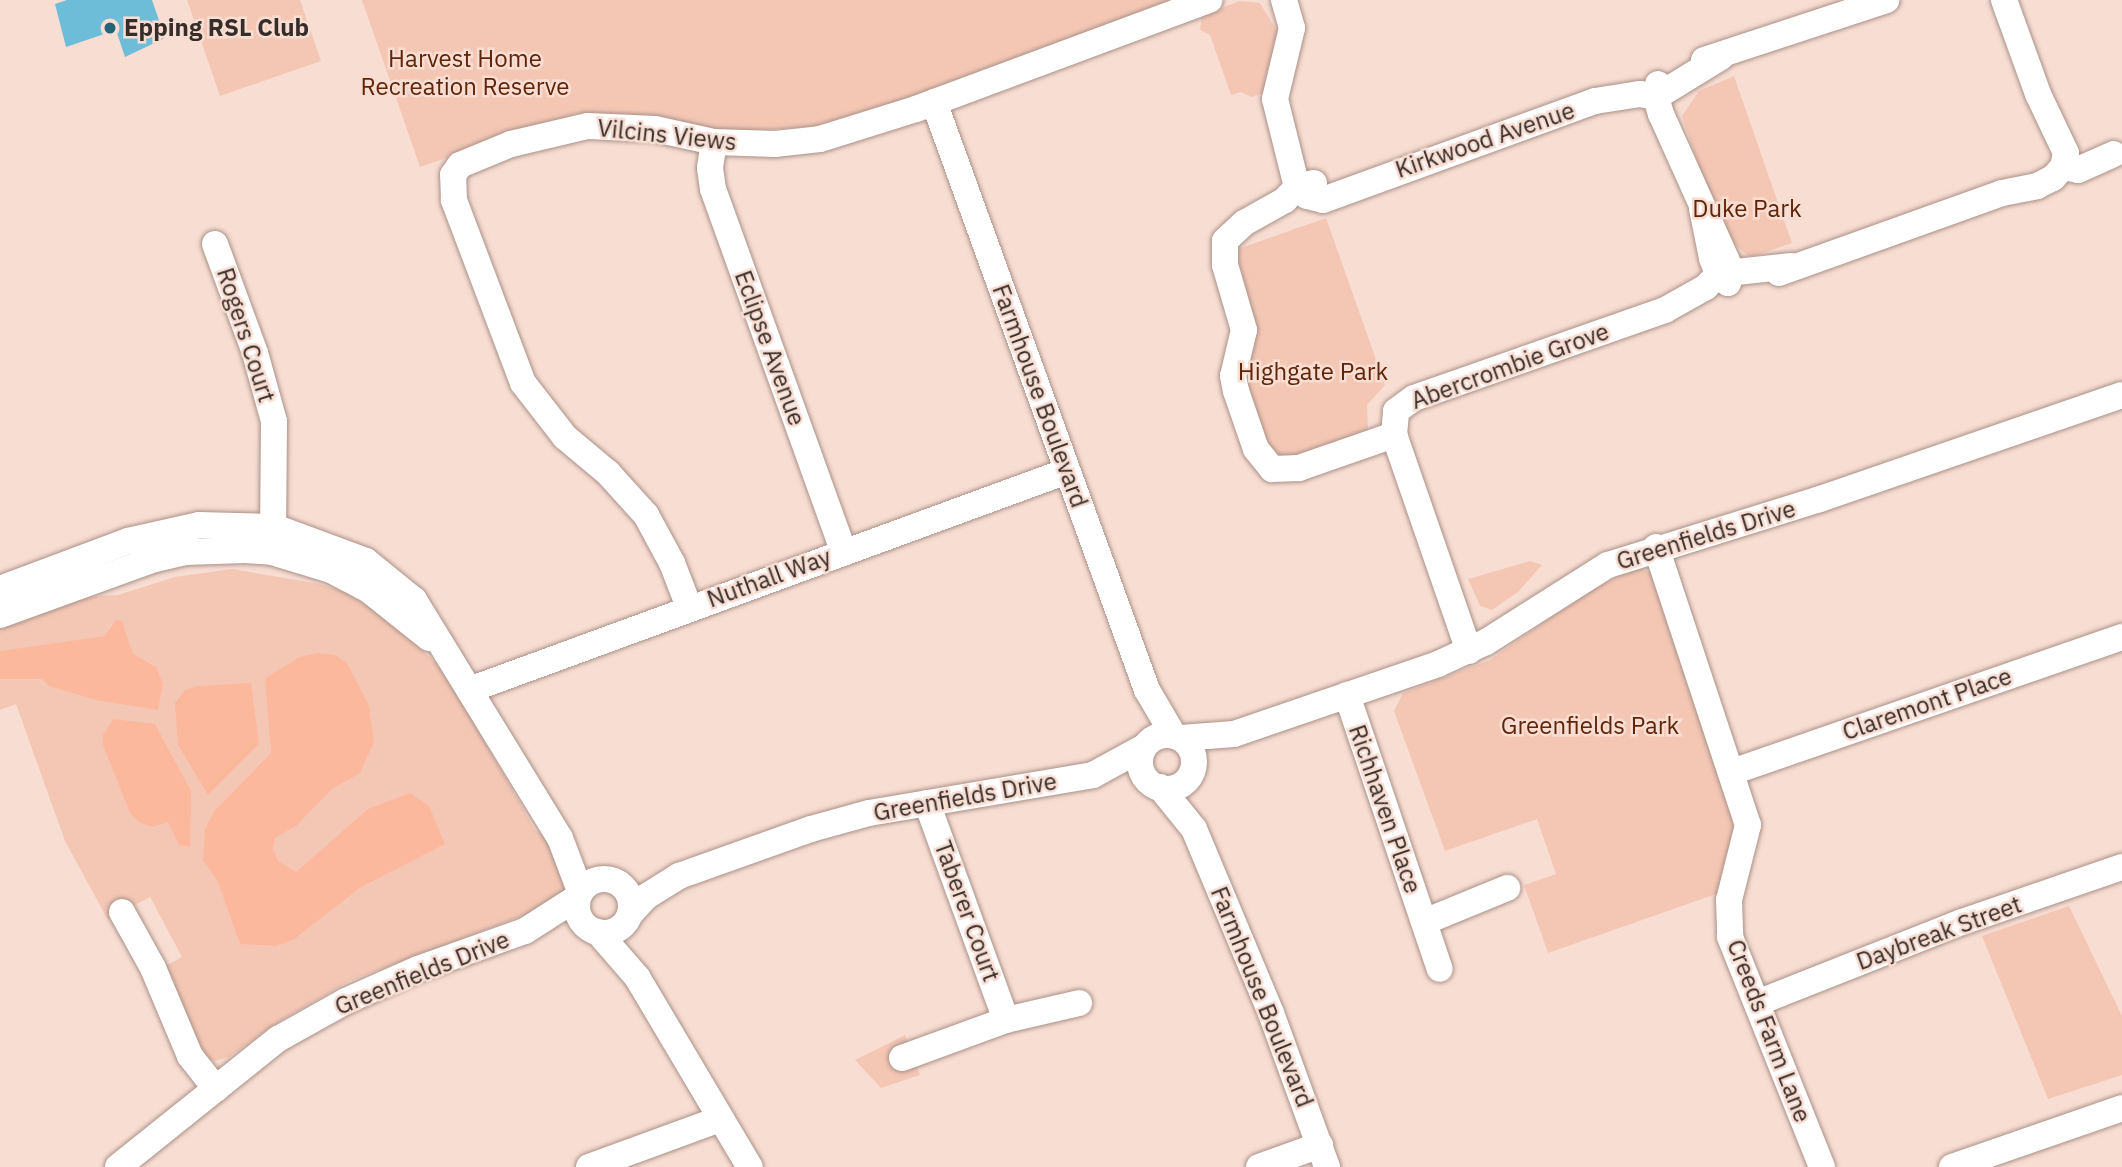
<!DOCTYPE html>
<style>
body{margin:0}
#map{position:relative;width:2122px;height:1167px;overflow:hidden;background:#f8ddd3;font-family:"IBM Plex Sans",sans-serif}
div>[style]{position:absolute}
.green>*{inset:0;background:#f4c7b5}
.water>*{inset:0;background:#fcb89d}
.building>*{inset:0;background:#6dbdd8}
.roads{filter:drop-shadow(0 0 2px #aa9187) drop-shadow(0 0 2px #aa9187)}
.minor>*{height:26px;margin:-13px;padding:0 13px;transform-origin:13px;border-radius:13px;background:#fff}
.minor>.ring{margin:-13px;padding:0;box-sizing:content-box;background:none;border:26px solid #fff;border-radius:50%}
.dots>*{width:19px;height:19px;translate:-50% -50%;box-sizing:border-box;border:4px solid #f8ddd3;border-radius:50%}
span{translate:-50% -50%;white-space:nowrap;text-align:center;line-height:1.15;-webkit-text-stroke:5px #f8ddd3;paint-order:stroke}
.poi-label{font-size:24px;color:#362c28;font-weight:700}
.left{translate:0 -50%;text-align:left}
.park-label{font-size:24px;color:#602509}
.street-label{font-size:24px;color:#362c28}
</style>
<div id="map">
<div class="green">
<i style="clip-path:polygon(187px 0,300px 0,321px 61px,220px 96px)"></i>
<i style="clip-path:polygon(362px 0,1172px 0,861px 115px,816px 127px,728px 131px,628px 114px,575px 114px,420px 167px)"></i>
<i style="clip-path:polygon(1240px 1px,1260px 3px,1278px 33px,1265px 80px,1266px 91px,1252px 97px,1241px 92px,1231px 95px,1210px 35px,1200px 30px,1202px 15px)"></i>
<i style="clip-path:polygon(1734px 76px,1792px 243px,1754px 256px,1747px 255px,1721px 232px,1682px 116px,1699px 91px)"></i>
<i style="clip-path:polygon(1326px 218px,1385px 385px,1367px 405px,1368px 431px,1281px 459px,1267px 446px,1245px 375px,1256px 326px,1235px 250px)"></i>
<i style="clip-path:polygon(1530px 561px,1542px 565px,1518px 592px,1492px 610px,1480px 606px,1468px 579px)"></i>
<i style="clip-path:polygon(1639px 568px,1654px 574px,1736px 822px,1719px 893px,1548px 953px,1524px 885px,1556px 874px,1537px 819px,1445px 851px,1394px 711px,1403px 693px,1490px 660px,1590px 590px)"></i>
<i style="clip-path:polygon(232px 569px,320px 584px,345px 592px,393px 622px,446px 673px,535px 830px,547px 839px,566px 885px,563px 894px,540px 909px,349px 981px,281px 1020px,229px 1057px,215px 1061px,205px 1057px,164px 967px,182px 957px,150px 897px,108px 920px,65px 841px,16px 704px,0 710px,0 624px,83px 597px,118px 595px,175px 577px)"></i>
<i style="clip-path:polygon(2069px 906px,2122px 1016px,2122px 1075px,2048px 1099px,1982px 936px)"></i>
<i style="clip-path:polygon(905px 1035px,920px 1075px,881px 1088px,855px 1060px)"></i>
</div>
<div class="water">
<i style="clip-path:polygon(116px 620px,122px 621px,133px 654px,156px 667px,163px 684px,158px 710px,96px 700px,49px 686px,42px 679px,0 679px,0 651px,105px 636px)"></i>
<i style="clip-path:polygon(317px 653px,335px 655px,347px 663px,369px 706px,374px 742px,360px 773px,332px 789px,296px 826px,275px 838px,273px 849px,278px 861px,296px 872px,368px 809px,410px 793px,429px 806px,445px 844px,361px 887px,293px 940px,276px 946px,240px 944px,218px 882px,203px 860px,205px 829px,214px 811px,271px 753px,265px 678px,300px 657px)"></i>
<i style="clip-path:polygon(251px 683px,259px 744px,208px 795px,178px 745px,175px 703px,185px 690px,197px 686px)"></i>
<i style="clip-path:polygon(113px 719px,155px 724px,191px 791px,190px 847px,179px 845px,168px 822px,152px 827px,139px 822px,130px 813px,103px 745px,103px 735px)"></i>
</div>
<div class="building">
<i style="clip-path:polygon(67px 0,152px 0,165px 38px,125px 57px,116px 30px,66px 47px,55px 4px)"></i>
</div>
<div class="roads">
<div class="minor">
<i style="left:1284px;top:0;width:29px;rotate:74deg"></i>
<i style="left:1292px;top:28px;width:73px;rotate:103.5deg"></i>
<i style="left:1275px;top:99px;width:91px;rotate:76deg"></i>
<i style="left:1297px;top:187px;width:13px;rotate:42deg"></i>
<i style="left:1307px;top:196px;width:16px;rotate:14deg"></i>
<i style="left:1323px;top:200px;width:289px;rotate:-20deg"></i>
<i style="left:1595px;top:101px;width:46px;rotate:-8.8deg"></i>
<i style="left:1640px;top:94px;width:16px;rotate:11deg"></i>
<i style="left:1656px;top:97px;width:76px;rotate:-31.6deg"></i>
<i style="left:2004px;top:0;width:100px;rotate:70.1deg"></i>
<i style="left:2038px;top:94px;width:65px;rotate:64.6deg"></i>
<i style="left:2066px;top:153px;width:14px;rotate:102deg"></i>
<i style="left:1704px;top:60px;width:192px;rotate:-18.2deg"></i>
<i style="left:1658px;top:84px;width:13px;rotate:99deg"></i>
<i style="left:1656px;top:97px;width:18px;rotate:74deg"></i>
<i style="left:1661px;top:114px;width:171px;rotate:65.8deg"></i>
<i style="left:1731px;top:270px;width:13px;rotate:103deg"></i>
<i style="left:1728px;top:283px;width:13px;rotate:-138deg"></i>
<i style="left:1718px;top:274px;width:17px;rotate:-111deg"></i>
<i style="left:1712px;top:258px;width:50px;rotate:-101.5deg"></i>
<i style="left:934px;top:102px;width:625px;rotate:70.09deg"></i>
<i style="left:1147px;top:690px;width:53px;rotate:59.6deg"></i>
<i style="left:714px;top:142px;width:26px;rotate:99deg"></i>
<i style="left:710px;top:168px;width:21px;rotate:82deg"></i>
<i style="left:713px;top:189px;width:385px;rotate:70.2deg"></i>
<i style="left:1314px;top:183px;width:17px;rotate:167deg"></i>
<i style="left:1297px;top:187px;width:18px;rotate:133deg"></i>
<i style="left:1285px;top:200px;width:47px;rotate:150.7deg"></i>
<i style="left:1244px;top:223px;width:26px;rotate:137deg"></i>
<i style="left:1225px;top:241px;width:24px;rotate:90deg"></i>
<i style="left:1225px;top:265px;width:68px;rotate:73.7deg"></i>
<i style="left:1244px;top:330px;width:47px;rotate:103.4deg"></i>
<i style="left:1233px;top:376px;width:15px;rotate:79deg"></i>
<i style="left:1236px;top:391px;width:61px;rotate:71deg"></i>
<i style="left:1256px;top:449px;width:26px;rotate:51deg"></i>
<i style="left:1272px;top:469px;width:27px;rotate:-2deg"></i>
<i style="left:1299px;top:468px;width:101px;rotate:-19.2deg"></i>
<i style="left:215px;top:244px;width:116px;rotate:69.8deg"></i>
<i style="left:255px;top:353px;width:71px;rotate:74.4deg"></i>
<i style="left:274px;top:421px;width:122px;rotate:90.5deg"></i>
<i style="left:1779px;top:273px;width:237px;rotate:-19.7deg"></i>
<i style="left:2002px;top:193px;width:36px;rotate:-11deg"></i>
<i style="left:2037px;top:186px;width:18px;rotate:-27deg"></i>
<i style="left:2053px;top:178px;width:15px;rotate:-48deg"></i>
<i style="left:2063px;top:167px;width:15px;rotate:11deg"></i>
<i style="left:2078px;top:170px;width:39px;rotate:-24deg"></i>
<i style="left:1656px;top:547px;width:293px;rotate:71.7deg"></i>
<i style="left:1748px;top:825px;width:77px;rotate:104.2deg"></i>
<i style="left:1729px;top:900px;width:37px;rotate:88deg"></i>
<i style="left:1730px;top:937px;width:248px;rotate:68.2deg"></i>
<i style="left:0;top:589px;width:137px;rotate:-20.6deg"></i>
<i style="left:128px;top:541px;width:73px;rotate:-12.7deg"></i>
<i style="left:199px;top:525px;width:75px;rotate:1.5deg"></i>
<i style="left:274px;top:527px;width:98px;rotate:20.3deg"></i>
<i style="left:366px;top:561px;width:62px;rotate:39.1deg"></i>
<i style="left:414px;top:600px;width:279px;rotate:58.5deg"></i>
<i style="left:560px;top:838px;width:57px;rotate:69.3deg"></i>
<i style="left:689px;top:607px;width:47px;rotate:-111.1deg"></i>
<i style="left:672px;top:563px;width:55px;rotate:-118.4deg"></i>
<i style="left:646px;top:515px;width:57px;rotate:-132.1deg"></i>
<i style="left:608px;top:473px;width:56px;rotate:-140.1deg"></i>
<i style="left:565px;top:437px;width:68px;rotate:-127.9deg"></i>
<i style="left:523px;top:383px;width:196px;rotate:-110.7deg"></i>
<i style="left:454px;top:200px;width:25px;rotate:-92deg"></i>
<i style="left:453px;top:175px;width:12px;rotate:-55deg"></i>
<i style="left:460px;top:165px;width:55px;rotate:-22.4deg"></i>
<i style="left:511px;top:144px;width:79px;rotate:-13.2deg"></i>
<i style="left:588px;top:126px;width:67px;rotate:2.6deg"></i>
<i style="left:655px;top:129px;width:60px;rotate:12.4deg"></i>
<i style="left:714px;top:142px;width:61px;rotate:1.9deg"></i>
<i style="left:775px;top:144px;width:45px;rotate:-6.3deg"></i>
<i style="left:820px;top:139px;width:101px;rotate:-17.4deg"></i>
<i style="left:916px;top:109px;width:313px;rotate:-20.4deg"></i>
<i style="left:0;top:615px;width:165px;rotate:-19.9deg"></i>
<i style="left:155px;top:559px;width:31px;rotate:-13deg"></i>
<i style="left:185px;top:552px;width:60px;rotate:-1.9deg"></i>
<i style="left:245px;top:550px;width:27px;rotate:4deg"></i>
<i style="left:272px;top:552px;width:62px;rotate:17deg"></i>
<i style="left:331px;top:570px;width:43px;rotate:27.8deg"></i>
<i style="left:369px;top:590px;width:77px;rotate:38.7deg"></i>
<i style="left:1469px;top:651px;width:229px;rotate:-109.1deg"></i>
<i style="left:1394px;top:435px;width:24px;rotate:-85deg"></i>
<i style="left:1396px;top:411px;width:22px;rotate:-36deg"></i>
<i style="left:1414px;top:398px;width:266px;rotate:-19.3deg"></i>
<i style="left:1665px;top:310px;width:47px;rotate:-29.3deg"></i>
<i style="left:1706px;top:287px;width:18px;rotate:-47deg"></i>
<i style="left:1718px;top:274px;width:74px;rotate:-6.2deg"></i>
<i style="left:472px;top:689px;width:634px;rotate:-20.12deg"></i>
<i style="left:1347px;top:695px;width:289px;rotate:71.3deg"></i>
<i class="ring" style="left:1140px;top:735px;width:28px;height:28px"></i>
<i style="left:1181px;top:738px;width:53px;rotate:-4.3deg"></i>
<i style="left:1234px;top:734px;width:216px;rotate:-18.9deg"></i>
<i style="left:1438px;top:664px;width:53px;rotate:-24.6deg"></i>
<i style="left:1486px;top:642px;width:144px;rotate:-32.3deg"></i>
<i style="left:1608px;top:565px;width:222px;rotate:-17.3deg"></i>
<i style="left:1820px;top:499px;width:319px;rotate:-19deg"></i>
<i style="left:1732px;top:772px;width:413px;rotate:-19.1deg"></i>
<i style="left:1160px;top:787px;width:54px;rotate:51deg"></i>
<i style="left:1194px;top:829px;width:199px;rotate:67.3deg"></i>
<i style="left:1271px;top:1013px;width:164px;rotate:70deg"></i>
<i style="left:927px;top:803px;width:231px;rotate:70deg"></i>
<i class="ring" style="left:577px;top:879px;width:28px;height:28px"></i>
<i style="left:122px;top:912px;width:64px;rotate:61deg"></i>
<i style="left:153px;top:968px;width:95px;rotate:67.2deg"></i>
<i style="left:190px;top:1056px;width:42px;rotate:51.8deg"></i>
<i style="left:630px;top:914px;width:25px;rotate:-47deg"></i>
<i style="left:647px;top:896px;width:38px;rotate:-32deg"></i>
<i style="left:679px;top:876px;width:140px;rotate:-19.6deg"></i>
<i style="left:811px;top:829px;width:60px;rotate:-15.4deg"></i>
<i style="left:869px;top:813px;width:227px;rotate:-9.6deg"></i>
<i style="left:1093px;top:775px;width:58px;rotate:-28.8deg"></i>
<i style="left:1424px;top:922px;width:90px;rotate:-22.3deg"></i>
<i style="left:598px;top:932px;width:60px;rotate:49.1deg"></i>
<i style="left:637px;top:977px;width:221px;rotate:59.3deg"></i>
<i style="left:1757px;top:1003px;width:220px;rotate:-21.6deg"></i>
<i style="left:1962px;top:922px;width:169px;rotate:-19deg"></i>
<i style="left:902px;top:1058px;width:111px;rotate:-20.1deg"></i>
<i style="left:1006px;top:1020px;width:75px;rotate:-13.1deg"></i>
<i style="left:118px;top:1167px;width:205px;rotate:-38.7deg"></i>
<i style="left:278px;top:1039px;width:78px;rotate:-29.2deg"></i>
<i style="left:346px;top:1001px;width:79px;rotate:-24deg"></i>
<i style="left:418px;top:969px;width:114px;rotate:-19.6deg"></i>
<i style="left:525px;top:931px;width:63px;rotate:-32.7deg"></i>
<i style="left:589px;top:1167px;width:140px;rotate:-20.1deg"></i>
<i style="left:1259px;top:1167px;width:65px;rotate:-19.8deg"></i>
<i style="left:1952px;top:1167px;width:180px;rotate:-19.1deg"></i>
</div>
</div>
<div class="dots">
<i style="left:110px;top:28px;background:#236479"></i>
</div>
<div class="poi-label">
<span class="left" style="left:124px;top:28px">Epping RSL Club</span>
</div>
<div class="park-label">
<span style="left:465px;top:73px">Harvest Home<br>Recreation Reserve</span>
<span style="left:1747px;top:209px">Duke Park</span>
<span style="left:1313px;top:372px">Highgate Park</span>
<span style="left:1590px;top:726px">Greenfields Park</span>
</div>
<div class="street-label">
<span style="left:667px;top:135px;rotate:6deg">Vilcins Views</span>
<span style="left:1485px;top:140px;rotate:-19deg">Kirkwood Avenue</span>
<span style="left:246px;top:335px;rotate:72deg">Rogers Court</span>
<span style="left:770px;top:348px;rotate:70deg">Eclipse Avenue</span>
<span style="left:1510px;top:366px;rotate:-20deg">Abercrombie Grove</span>
<span style="left:1040px;top:396px;rotate:70deg">Farmhouse Boulevard</span>
<span style="left:1706px;top:535px;rotate:-17deg">Greenfields Drive</span>
<span style="left:769px;top:578px;rotate:-20deg">Nuthall Way</span>
<span style="left:1927px;top:704px;rotate:-19deg">Claremont Place</span>
<span style="left:965px;top:797px;rotate:-10deg">Greenfields Drive</span>
<span style="left:1385px;top:809px;rotate:71deg">Richhaven Place</span>
<span style="left:967px;top:911px;rotate:70deg">Taberer Court</span>
<span style="left:1939px;top:933px;rotate:-20deg">Daybreak Street</span>
<span style="left:422px;top:973px;rotate:-22deg">Greenfields Drive</span>
<span style="left:1262px;top:997px;rotate:68deg">Farmhouse Boulevard</span>
<span style="left:1769px;top:1031px;rotate:69deg">Creeds Farm Lane</span>
</div>
</div>
